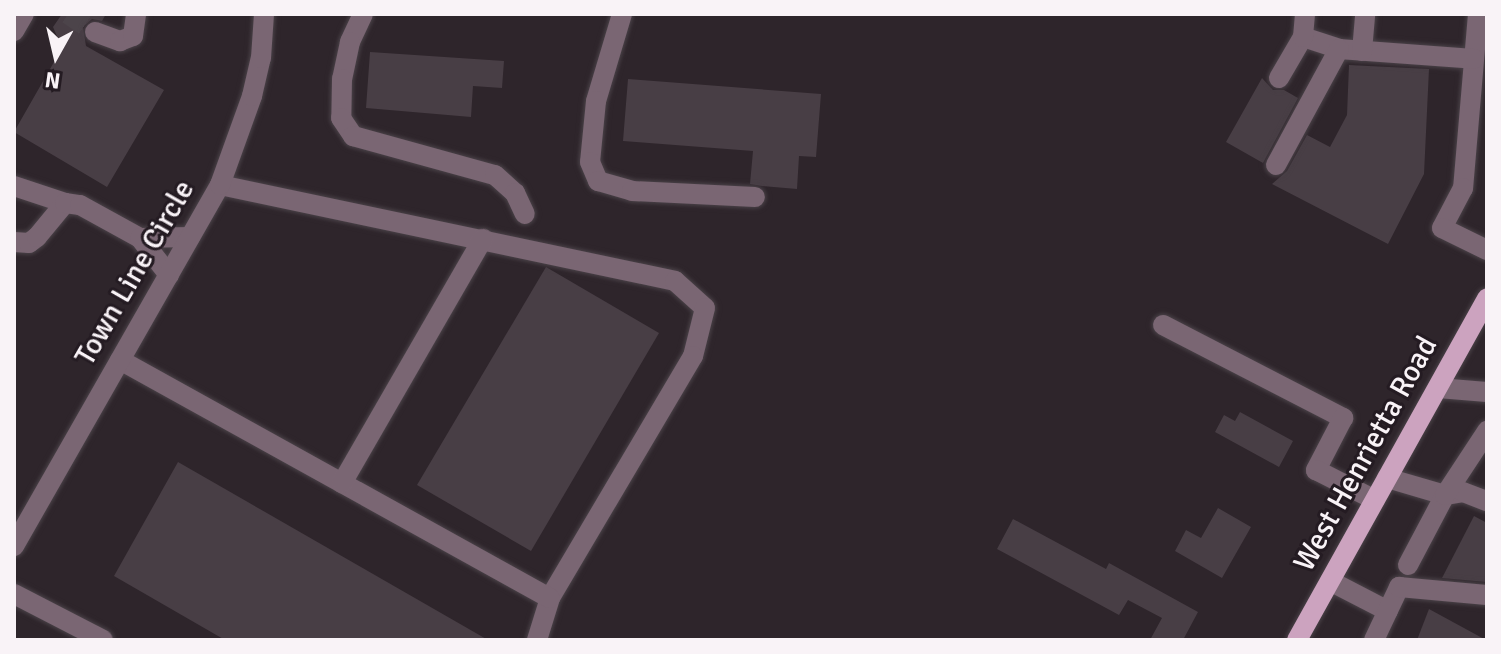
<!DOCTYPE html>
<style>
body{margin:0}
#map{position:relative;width:1501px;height:654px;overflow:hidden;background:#2e252b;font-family:Signika,sans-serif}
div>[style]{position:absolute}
.building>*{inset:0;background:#483e45}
.minor-tunnel>*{height:20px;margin-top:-10px;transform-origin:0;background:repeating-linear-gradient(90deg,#4c444a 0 20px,transparent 0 30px)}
.roads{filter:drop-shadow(0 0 2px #4a4248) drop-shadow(0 0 2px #4a4248)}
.minor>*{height:20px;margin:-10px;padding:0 10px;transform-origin:10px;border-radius:10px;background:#7a6673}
.major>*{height:20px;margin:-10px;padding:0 10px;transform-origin:10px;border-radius:10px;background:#cca3bf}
span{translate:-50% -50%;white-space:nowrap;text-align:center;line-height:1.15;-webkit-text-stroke:6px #241b22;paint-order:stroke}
.street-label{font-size:30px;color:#f9f3f7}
.frame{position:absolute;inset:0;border:16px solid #f9f3f7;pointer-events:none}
.north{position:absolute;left:16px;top:16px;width:80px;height:80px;-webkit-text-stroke:6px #241b22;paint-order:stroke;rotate:188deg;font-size:22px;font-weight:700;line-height:32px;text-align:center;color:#f9f3f7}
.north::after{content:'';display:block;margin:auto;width:28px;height:36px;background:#f9f3f7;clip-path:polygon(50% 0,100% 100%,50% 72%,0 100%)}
</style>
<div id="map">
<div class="building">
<i style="clip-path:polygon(62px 14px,106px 14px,102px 21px,92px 19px,83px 27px,86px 46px,164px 90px,107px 187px,14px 132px,62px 48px,53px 27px)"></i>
<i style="clip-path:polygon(370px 52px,504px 61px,502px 88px,473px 86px,471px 117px,366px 108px)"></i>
<i style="clip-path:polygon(1349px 65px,1429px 69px,1424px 174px,1388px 244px,1272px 184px,1287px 171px,1307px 135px,1330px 147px,1347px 115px)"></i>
<i style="clip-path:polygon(1262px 78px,1273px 90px,1284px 90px,1298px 98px,1263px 163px,1226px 142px)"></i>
<i style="clip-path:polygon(628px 79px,821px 94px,816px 157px,799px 156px,797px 189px,762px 186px,750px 184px,753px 151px,623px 141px)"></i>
<i style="clip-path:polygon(546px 267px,659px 333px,531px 551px,417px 485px)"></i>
<i style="clip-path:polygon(1240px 412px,1293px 441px,1279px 467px,1215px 432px,1224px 415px,1235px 421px)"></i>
<i style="clip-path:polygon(178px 462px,488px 640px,225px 640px,114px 576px)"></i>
<i style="clip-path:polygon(1218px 508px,1251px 527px,1222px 578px,1175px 551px,1186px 530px,1201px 538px)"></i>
<i style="clip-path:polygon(1474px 516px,1487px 523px,1487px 582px,1442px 578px)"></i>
<i style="clip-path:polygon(1013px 519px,1106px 569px,1109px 563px,1198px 612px,1183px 640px,1150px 640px,1162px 618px,1128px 600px,1119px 615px,997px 549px)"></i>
<i style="clip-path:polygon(1429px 609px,1486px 640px,1417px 640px)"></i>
</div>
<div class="minor-tunnel">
<i style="left:68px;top:14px;width:32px;rotate:34deg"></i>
</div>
<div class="roads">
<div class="minor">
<i style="left:363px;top:14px;width:31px;rotate:115deg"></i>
<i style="left:350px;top:42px;width:38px;rotate:102deg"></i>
<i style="left:342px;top:79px;width:39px;rotate:91deg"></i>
<i style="left:341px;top:118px;width:22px;rotate:56deg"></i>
<i style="left:353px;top:136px;width:147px;rotate:15.4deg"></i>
<i style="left:495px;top:175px;width:27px;rotate:42deg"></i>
<i style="left:515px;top:193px;width:23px;rotate:65deg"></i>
<i style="left:622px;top:14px;width:91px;rotate:106.6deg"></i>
<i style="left:596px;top:101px;width:61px;rotate:95.6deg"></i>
<i style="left:590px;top:162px;width:21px;rotate:67deg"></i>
<i style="left:598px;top:181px;width:35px;rotate:16deg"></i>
<i style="left:632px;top:191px;width:123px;rotate:2.8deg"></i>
<i style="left:1478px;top:14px;width:175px;rotate:94.9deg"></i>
<i style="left:1463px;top:188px;width:45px;rotate:117.7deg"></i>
<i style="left:1442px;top:228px;width:50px;rotate:26.1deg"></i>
<i style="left:14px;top:31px;width:20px;rotate:-60deg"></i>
<i style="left:95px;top:32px;width:27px;rotate:20deg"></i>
<i style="left:120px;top:41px;width:14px;rotate:-21deg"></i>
<i style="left:133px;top:36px;width:22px;rotate:-82deg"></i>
<i style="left:1303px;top:37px;width:38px;rotate:18deg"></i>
<i style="left:1339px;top:49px;width:135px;rotate:4.2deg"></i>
<i style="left:1362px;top:51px;width:37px;rotate:-85deg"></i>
<i style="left:1279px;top:78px;width:48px;rotate:-59.7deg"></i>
<i style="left:1303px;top:37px;width:23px;rotate:-85deg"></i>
<i style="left:1276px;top:165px;width:132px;rotate:-61.5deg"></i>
<i style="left:220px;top:185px;width:465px;rotate:11.9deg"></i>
<i style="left:675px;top:281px;width:40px;rotate:42deg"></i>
<i style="left:705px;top:308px;width:49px;rotate:104deg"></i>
<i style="left:693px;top:356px;width:281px;rotate:120.6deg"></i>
<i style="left:550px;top:598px;width:44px;rotate:107.2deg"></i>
<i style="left:14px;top:186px;width:54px;rotate:18.4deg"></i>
<i style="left:140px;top:238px;width:50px;rotate:-1.1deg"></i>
<i style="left:14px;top:242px;width:15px;rotate:4deg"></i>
<i style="left:29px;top:243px;width:10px;rotate:-37deg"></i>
<i style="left:37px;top:237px;width:44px;rotate:-50.5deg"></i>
<i style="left:65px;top:203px;width:15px;rotate:8deg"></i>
<i style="left:80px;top:205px;width:68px;rotate:28.8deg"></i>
<i style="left:140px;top:238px;width:47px;rotate:51.9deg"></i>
<i style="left:1163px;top:325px;width:203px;rotate:27.3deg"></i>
<i style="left:1343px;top:418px;width:59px;rotate:117.4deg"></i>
<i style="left:1316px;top:470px;width:66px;rotate:27deg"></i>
<i style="left:120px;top:360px;width:491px;rotate:29deg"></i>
<i style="left:1438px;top:388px;width:49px;rotate:4.7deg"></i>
<i style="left:1387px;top:478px;width:60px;rotate:16.3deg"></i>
<i style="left:1445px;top:495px;width:18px;rotate:-9deg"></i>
<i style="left:1463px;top:492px;width:26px;rotate:21deg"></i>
<i style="left:342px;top:483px;width:282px;rotate:-60deg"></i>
<i style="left:14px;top:546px;width:416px;rotate:-60.3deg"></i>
<i style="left:220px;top:185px;width:95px;rotate:-70.2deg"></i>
<i style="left:252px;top:96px;width:39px;rotate:-77deg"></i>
<i style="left:261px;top:58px;width:44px;rotate:-86.1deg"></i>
<i style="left:1408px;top:565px;width:79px;rotate:-62.1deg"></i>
<i style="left:1445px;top:495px;width:77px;rotate:-56.7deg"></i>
<i style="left:1330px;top:581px;width:65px;rotate:27.3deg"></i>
<i style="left:14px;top:594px;width:100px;rotate:27.3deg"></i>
<i style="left:1374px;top:640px;width:59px;rotate:-64.7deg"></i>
<i style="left:1399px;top:587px;width:88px;rotate:5.2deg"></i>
</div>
<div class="major">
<i style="left:1297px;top:640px;width:391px;rotate:-60.9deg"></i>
</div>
</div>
<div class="street-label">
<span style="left:135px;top:273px;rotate:-60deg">Town Line Circle</span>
<span style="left:1366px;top:454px;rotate:-61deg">West Henrietta Road</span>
</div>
<div class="frame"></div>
<div class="north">N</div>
</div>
